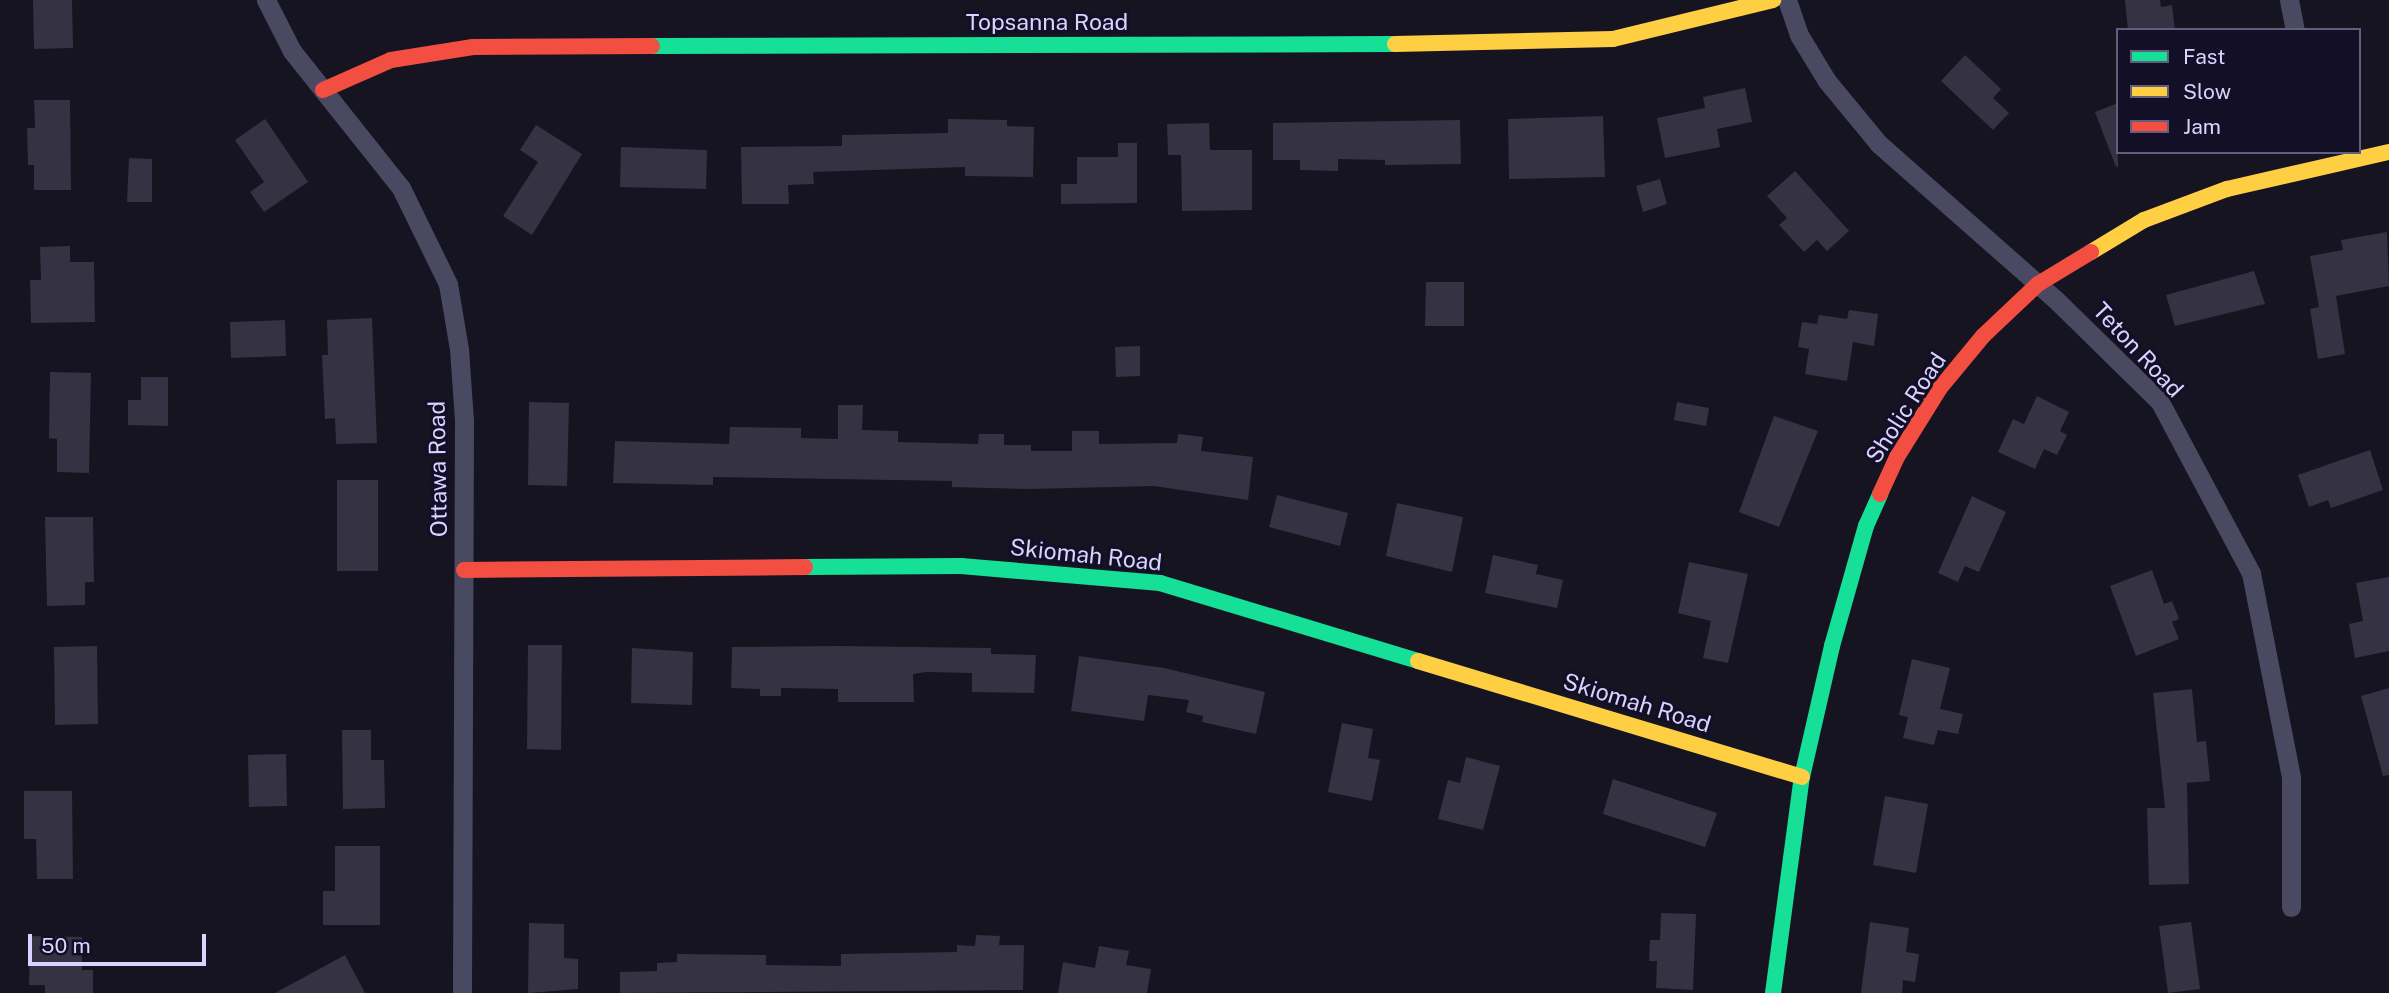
<!DOCTYPE html>
<style>
body{margin:0}
#map{position:relative;width:2389px;height:993px;overflow:hidden;background:#161421;font-family:"Public Sans",sans-serif}
div>[style]{position:absolute}
.building>*{inset:0;background:#343243}
.street>*{height:19px;margin:-9.5px;padding:0 9.5px;transform-origin:9.5px;border-radius:9.5px;background:#4a4962}
.fast>*{height:16px;margin:-8px;padding:0 8px;transform-origin:8px;border-radius:8px;background:#16e098}
.slow>*{height:16px;margin:-8px;padding:0 8px;transform-origin:8px;border-radius:8px;background:#ffcf43}
.jam>*{height:16px;margin:-8px;padding:0 8px;transform-origin:8px;border-radius:8px;background:#f24e42}
span{translate:-50% -50%;white-space:nowrap;text-align:center;line-height:1.15;-webkit-text-stroke:6px #130f26;paint-order:stroke}
.street-label{font-size:23px;color:#d9d4ff}
.legend{position:absolute;left:2116px;top:28px;width:245px;height:126px;box-sizing:border-box;background:#130f26;border:2px solid #625e7d;margin:0;padding:9px 12px;list-style:none;font-size:21px;color:#d9d4ff}
.legend li{display:flex;align-items:center;gap:14px;height:35px}
.legend b{width:35px;border:2px solid #625e7d}
.scale{position:absolute;left:28px;top:934px;width:178px;height:32px;box-sizing:border-box;border:4px solid #d9d4ff;border-top:0;padding-left:9px;font-size:21px;line-height:24px;white-space:nowrap;color:#d9d4ff;-webkit-text-stroke:5px #130f26;paint-order:stroke}
</style>
<div id="map">
<div class="building">
<i style="clip-path:polygon(33px 0,72px 0,73px 48px,34px 49px)"></i>
<i style="clip-path:polygon(2125px 0,2160px 0,2161px 7px,2172px 5px,2175px 30px,2128px 30px)"></i>
<i style="clip-path:polygon(1965px 55px,2001px 89px,1993px 98px,2009px 113px,1993px 130px,1941px 81px)"></i>
<i style="clip-path:polygon(1745px 88px,1752px 122px,1717px 129px,1720px 147px,1665px 158px,1657px 118px,1705px 108px,1703px 97px)"></i>
<i style="clip-path:polygon(34px 100px,70px 100px,71px 190px,34px 190px,34px 165px,28px 165px,27px 128px,35px 128px)"></i>
<i style="clip-path:polygon(2118px 103px,2118px 167px,2116px 167px,2095px 112px)"></i>
<i style="clip-path:polygon(1603px 116px,1605px 177px,1509px 179px,1508px 119px)"></i>
<i style="clip-path:polygon(265px 119px,308px 182px,264px 212px,250px 192px,264px 182px,235px 140px)"></i>
<i style="clip-path:polygon(948px 119px,1007px 120px,1007px 126px,1034px 127px,1033px 177px,965px 176px,965px 167px,813px 172px,814px 184px,788px 185px,789px 204px,742px 204px,741px 147px,842px 146px,842px 135px,948px 133px)"></i>
<i style="clip-path:polygon(1460px 120px,1461px 164px,1385px 165px,1385px 160px,1338px 159px,1338px 171px,1300px 170px,1300px 160px,1273px 160px,1273px 123px)"></i>
<i style="clip-path:polygon(1209px 123px,1210px 150px,1252px 150px,1252px 210px,1182px 211px,1181px 155px,1168px 155px,1167px 124px)"></i>
<i style="clip-path:polygon(536px 125px,582px 154px,532px 235px,503px 216px,538px 162px,520px 150px)"></i>
<i style="clip-path:polygon(1118px 143px,1137px 143px,1137px 203px,1061px 204px,1061px 184px,1077px 184px,1077px 157px,1118px 157px)"></i>
<i style="clip-path:polygon(621px 147px,707px 150px,706px 189px,620px 187px)"></i>
<i style="clip-path:polygon(129px 158px,152px 159px,152px 202px,127px 202px)"></i>
<i style="clip-path:polygon(1795px 171px,1849px 231px,1827px 251px,1817px 240px,1804px 252px,1779px 225px,1787px 218px,1767px 196px)"></i>
<i style="clip-path:polygon(1660px 179px,1667px 204px,1643px 212px,1636px 186px)"></i>
<i style="clip-path:polygon(2387px 232px,2389px 286px,2336px 296px,2345px 354px,2318px 359px,2310px 309px,2319px 307px,2310px 256px,2343px 250px,2341px 240px)"></i>
<i style="clip-path:polygon(70px 246px,70px 262px,94px 262px,95px 322px,31px 323px,30px 280px,41px 280px,40px 247px)"></i>
<i style="clip-path:polygon(2254px 271px,2265px 304px,2175px 326px,2166px 295px)"></i>
<i style="clip-path:polygon(1426px 282px,1464px 282px,1464px 326px,1425px 326px)"></i>
<i style="clip-path:polygon(1849px 310px,1878px 314px,1874px 346px,1853px 342px,1847px 381px,1805px 374px,1809px 349px,1798px 347px,1802px 322px,1817px 324px,1819px 315px,1847px 319px)"></i>
<i style="clip-path:polygon(372px 318px,377px 443px,336px 444px,335px 418px,325px 419px,322px 355px,328px 355px,327px 320px)"></i>
<i style="clip-path:polygon(285px 320px,286px 356px,231px 358px,230px 322px)"></i>
<i style="clip-path:polygon(1140px 346px,1140px 376px,1116px 377px,1115px 347px)"></i>
<i style="clip-path:polygon(50px 372px,91px 373px,89px 473px,57px 472px,57px 439px,49px 438px)"></i>
<i style="clip-path:polygon(141px 377px,168px 377px,168px 426px,128px 425px,128px 400px,141px 400px)"></i>
<i style="clip-path:polygon(2037px 396px,2069px 412px,2060px 431px,2067px 435px,2057px 455px,2044px 449px,2035px 469px,1998px 452px,2013px 419px,2024px 424px)"></i>
<i style="clip-path:polygon(529px 402px,569px 403px,567px 486px,528px 485px)"></i>
<i style="clip-path:polygon(1677px 402px,1709px 408px,1706px 426px,1674px 420px)"></i>
<i style="clip-path:polygon(838px 405px,863px 405px,862px 430px,898px 431px,898px 442px,978px 444px,979px 434px,1004px 434px,1004px 445px,1031px 445px,1031px 451px,1072px 451px,1072px 431px,1099px 431px,1099px 444px,1177px 443px,1178px 434px,1203px 437px,1201px 451px,1253px 457px,1248px 500px,1154px 486px,1029px 489px,952px 487px,952px 481px,713px 477px,713px 485px,613px 483px,615px 441px,729px 444px,730px 427px,801px 428px,801px 438px,838px 439px)"></i>
<i style="clip-path:polygon(1774px 416px,1818px 431px,1779px 527px,1739px 512px)"></i>
<i style="clip-path:polygon(2370px 450px,2383px 490px,2331px 508px,2328px 500px,2309px 507px,2298px 475px)"></i>
<i style="clip-path:polygon(337px 480px,378px 480px,378px 571px,337px 571px)"></i>
<i style="clip-path:polygon(1277px 495px,1348px 513px,1340px 546px,1269px 527px)"></i>
<i style="clip-path:polygon(1972px 496px,2006px 512px,1979px 572px,1965px 566px,1958px 582px,1938px 573px)"></i>
<i style="clip-path:polygon(1397px 503px,1463px 517px,1452px 572px,1386px 556px)"></i>
<i style="clip-path:polygon(45px 517px,93px 517px,94px 582px,85px 582px,85px 605px,47px 606px)"></i>
<i style="clip-path:polygon(1493px 555px,1538px 565px,1536px 574px,1563px 580px,1557px 608px,1485px 593px)"></i>
<i style="clip-path:polygon(1689px 562px,1748px 574px,1728px 663px,1703px 658px,1711px 621px,1678px 613px)"></i>
<i style="clip-path:polygon(2152px 570px,2164px 604px,2172px 601px,2179px 619px,2172px 622px,2179px 639px,2136px 656px,2110px 586px)"></i>
<i style="clip-path:polygon(2389px 577px,2389px 651px,2355px 658px,2349px 624px,2363px 621px,2356px 583px)"></i>
<i style="clip-path:polygon(528px 645px,562px 645px,561px 750px,527px 749px)"></i>
<i style="clip-path:polygon(97px 646px,98px 724px,55px 725px,54px 647px)"></i>
<i style="clip-path:polygon(838px 646px,991px 648px,991px 654px,1036px 655px,1034px 693px,972px 692px,972px 673px,926px 672px,913px 674px,914px 702px,838px 702px,838px 689px,781px 688px,781px 696px,760px 696px,760px 689px,731px 688px,732px 647px)"></i>
<i style="clip-path:polygon(632px 648px,693px 652px,692px 705px,631px 703px)"></i>
<i style="clip-path:polygon(1079px 656px,1164px 668px,1265px 692px,1256px 734px,1202px 722px,1203px 716px,1186px 712px,1189px 700px,1148px 695px,1144px 721px,1071px 711px)"></i>
<i style="clip-path:polygon(1912px 659px,1950px 668px,1940px 709px,1963px 714px,1958px 734px,1938px 730px,1934px 745px,1903px 738px,1908px 717px,1899px 715px)"></i>
<i style="clip-path:polygon(2389px 688px,2389px 775px,2383px 776px,2361px 696px)"></i>
<i style="clip-path:polygon(2192px 689px,2197px 742px,2206px 741px,2210px 781px,2187px 783px,2189px 884px,2149px 885px,2147px 808px,2165px 808px,2153px 693px)"></i>
<i style="clip-path:polygon(1342px 723px,1373px 729px,1368px 758px,1380px 760px,1372px 801px,1328px 792px)"></i>
<i style="clip-path:polygon(342px 730px,371px 730px,371px 760px,384px 760px,385px 808px,343px 809px)"></i>
<i style="clip-path:polygon(286px 754px,287px 806px,249px 807px,248px 755px)"></i>
<i style="clip-path:polygon(1466px 757px,1500px 766px,1483px 830px,1438px 819px,1448px 780px,1460px 783px)"></i>
<i style="clip-path:polygon(1613px 779px,1717px 813px,1705px 847px,1603px 814px)"></i>
<i style="clip-path:polygon(24px 791px,72px 791px,73px 879px,37px 879px,36px 839px,24px 839px)"></i>
<i style="clip-path:polygon(1885px 796px,1928px 804px,1916px 873px,1873px 865px)"></i>
<i style="clip-path:polygon(335px 846px,380px 846px,380px 925px,323px 925px,323px 891px,335px 891px)"></i>
<i style="clip-path:polygon(1661px 913px,1696px 914px,1693px 990px,1656px 988px,1657px 961px,1649px 961px,1650px 940px,1660px 940px)"></i>
<i style="clip-path:polygon(1870px 922px,1909px 928px,1906px 952px,1919px 954px,1915px 982px,1903px 980px,1902px 993px,1861px 993px)"></i>
<i style="clip-path:polygon(2191px 922px,2200px 989px,2168px 993px,2159px 926px)"></i>
<i style="clip-path:polygon(529px 923px,564px 924px,564px 958px,578px 959px,578px 989px,528px 993px)"></i>
<i style="clip-path:polygon(976px 935px,1000px 936px,999px 945px,1024px 945px,1023px 990px,620px 993px,620px 972px,657px 971px,657px 963px,677px 962px,677px 954px,766px 955px,766px 965px,841px 966px,841px 954px,957px 952px,957px 945px,975px 946px)"></i>
<i style="clip-path:polygon(30px 936px,82px 937px,82px 970px,93px 970px,93px 993px,45px 993px,45px 985px,29px 985px)"></i>
<i style="clip-path:polygon(1099px 946px,1129px 951px,1126px 965px,1151px 969px,1147px 993px,1058px 993px,1063px 962px,1095px 968px)"></i>
<i style="clip-path:polygon(345px 955px,365px 993px,275px 993px)"></i>
</div>
<div class="street">
<i style="left:266px;top:0;width:57px;rotate:63deg"></i>
<i style="left:292px;top:51px;width:175px;rotate:51.5deg"></i>
<i style="left:401px;top:188px;width:107px;rotate:63.9deg"></i>
<i style="left:448px;top:284px;width:66px;rotate:80.4deg"></i>
<i style="left:459px;top:349px;width:71px;rotate:86deg"></i>
<i style="left:464px;top:420px;width:573px;rotate:90.2deg"></i>
<i style="left:1787px;top:0;width:37px;rotate:71deg"></i>
<i style="left:1799px;top:35px;width:54px;rotate:58.7deg"></i>
<i style="left:1827px;top:81px;width:82px;rotate:50.5deg"></i>
<i style="left:1879px;top:144px;width:235px;rotate:41.4deg"></i>
<i style="left:2055px;top:299px;width:147px;rotate:44.4deg"></i>
<i style="left:2160px;top:402px;width:194px;rotate:62deg"></i>
<i style="left:2251px;top:573px;width:208px;rotate:78.9deg"></i>
<i style="left:2291px;top:777px;width:130px;rotate:90deg"></i>
<i style="left:2289px;top:0;width:31px;rotate:79deg"></i>
</div>
<div class="fast">
<i style="left:652px;top:46px;width:743px;rotate:-0.15deg"></i>
<i style="left:805px;top:567px;width:156px;rotate:-0.4deg"></i>
<i style="left:961px;top:566px;width:200px;rotate:4.9deg"></i>
<i style="left:1160px;top:583px;width:270px;rotate:16.8deg"></i>
<i style="left:1773px;top:993px;width:218px;rotate:-82.4deg"></i>
<i style="left:1802px;top:777px;width:134px;rotate:-77.1deg"></i>
<i style="left:1832px;top:646px;width:125px;rotate:-74.2deg"></i>
<i style="left:1866px;top:526px;width:35px;rotate:-66deg"></i>
</div>
<div class="slow">
<i style="left:1395px;top:44px;width:218px;rotate:-1.3deg"></i>
<i style="left:1613px;top:39px;width:165px;rotate:-13.7deg"></i>
<i style="left:2091px;top:252px;width:62px;rotate:-31.1deg"></i>
<i style="left:2144px;top:220px;width:89px;rotate:-20.5deg"></i>
<i style="left:2227px;top:189px;width:166px;rotate:-12.9deg"></i>
<i style="left:1418px;top:661px;width:401px;rotate:16.8deg"></i>
</div>
<div class="jam">
<i style="left:323px;top:90px;width:74px;rotate:-23.8deg"></i>
<i style="left:391px;top:60px;width:83px;rotate:-9deg"></i>
<i style="left:473px;top:47px;width:179px;rotate:-0.3deg"></i>
<i style="left:1880px;top:494px;width:41px;rotate:-65.3deg"></i>
<i style="left:1897px;top:457px;width:81px;rotate:-58.1deg"></i>
<i style="left:1940px;top:388px;width:67px;rotate:-50.4deg"></i>
<i style="left:1983px;top:336px;width:76px;rotate:-43.4deg"></i>
<i style="left:2038px;top:284px;width:62px;rotate:-31.1deg"></i>
<i style="left:464px;top:570px;width:341px;rotate:-0.5deg"></i>
</div>
<div class="street-label">
<span style="left:1047px;top:22px">Topsanna Road</span>
<span style="left:2138px;top:350px;rotate:47deg">Teton Road</span>
<span style="left:1906px;top:408px;rotate:-57deg">Sholic Road</span>
<span style="left:438px;top:469px;rotate:-91deg">Ottawa Road</span>
<span style="left:1086px;top:555px;rotate:6deg">Skiomah Road</span>
<span style="left:1637px;top:703px;rotate:17deg">Skiomah Road</span>
</div>
<ul class="legend">
<li><b style="height:9px;background:#16e098"></b>Fast</li>
<li><b style="height:9px;background:#ffcf43"></b>Slow</li>
<li><b style="height:9px;background:#f24e42"></b>Jam</li>
</ul>
<div class="scale">50 m</div>
</div>
